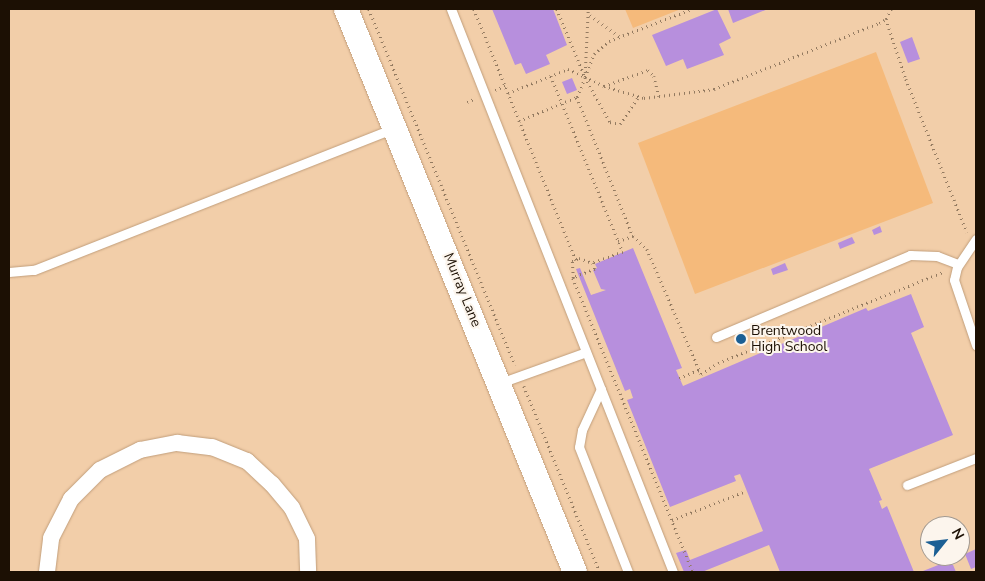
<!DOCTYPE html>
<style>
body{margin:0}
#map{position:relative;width:985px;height:581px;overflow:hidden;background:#f2cea9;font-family:"Nunito Sans",sans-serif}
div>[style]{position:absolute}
.green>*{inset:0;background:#f5ba7b}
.building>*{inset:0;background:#b78fdd}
.path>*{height:2.5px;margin-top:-1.25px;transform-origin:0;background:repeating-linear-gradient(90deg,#937a60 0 1px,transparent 0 5px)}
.roads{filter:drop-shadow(0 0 1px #c19e7b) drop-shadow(0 0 1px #c19e7b)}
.service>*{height:9px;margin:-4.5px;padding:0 4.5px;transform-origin:4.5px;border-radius:4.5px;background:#fff}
.minor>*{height:16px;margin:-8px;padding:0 8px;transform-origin:8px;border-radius:8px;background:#fff}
.secondary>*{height:24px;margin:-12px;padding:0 12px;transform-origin:12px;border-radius:12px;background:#fff}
.dots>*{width:14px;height:14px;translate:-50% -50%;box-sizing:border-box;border:2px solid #fcf5ed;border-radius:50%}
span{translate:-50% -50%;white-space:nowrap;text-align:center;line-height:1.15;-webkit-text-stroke:4px #fcf5ed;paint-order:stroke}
.street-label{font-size:14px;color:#1c1004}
.poi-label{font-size:14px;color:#1c1004}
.left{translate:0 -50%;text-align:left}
.frame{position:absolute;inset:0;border:10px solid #1c1004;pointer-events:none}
.north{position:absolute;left:920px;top:516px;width:50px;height:50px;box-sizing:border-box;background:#fcf5ed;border:1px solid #a29990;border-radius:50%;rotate:61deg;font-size:14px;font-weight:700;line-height:20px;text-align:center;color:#1c1004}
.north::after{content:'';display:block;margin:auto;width:18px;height:22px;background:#1c5f94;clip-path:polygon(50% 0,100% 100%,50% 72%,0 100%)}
</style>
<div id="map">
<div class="green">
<i style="clip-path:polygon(625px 9px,681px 9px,633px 28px)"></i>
<i style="clip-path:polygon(876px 52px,933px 203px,695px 294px,638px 143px)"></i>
</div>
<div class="building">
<i style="clip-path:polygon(492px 9px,553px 9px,567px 45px,546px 55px,550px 64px,526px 74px,521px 63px,515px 65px)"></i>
<i style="clip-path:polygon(717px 9px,731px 38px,719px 44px,724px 55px,687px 69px,683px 59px,666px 66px,652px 35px)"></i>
<i style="clip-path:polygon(728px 9px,768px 9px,733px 23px)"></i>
<i style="clip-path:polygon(912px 37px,920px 59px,908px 63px,900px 42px)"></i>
<i style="clip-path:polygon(572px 78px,577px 90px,567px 94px,562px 82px)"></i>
<i style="clip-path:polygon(880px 226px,882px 232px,874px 235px,872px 230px)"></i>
<i style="clip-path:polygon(852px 237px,855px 243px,840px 249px,838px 243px)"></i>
<i style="clip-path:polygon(633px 248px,682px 368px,676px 370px,683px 386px,866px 308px,868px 311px,911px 294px,924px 327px,911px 333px,953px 435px,869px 469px,882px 500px,879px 501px,882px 509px,887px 506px,914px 572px,780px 572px,769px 545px,702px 572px,684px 572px,676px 553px,686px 550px,690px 560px,763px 531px,740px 474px,734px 476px,736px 481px,670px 507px,627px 400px,633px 398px,630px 389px,625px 391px,576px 269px,580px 268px,591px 295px,606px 290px,601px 289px,593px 270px,597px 268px,595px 264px)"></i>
<i style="clip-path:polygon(785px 263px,788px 270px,773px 275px,771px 269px)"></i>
<i style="clip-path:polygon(976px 549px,976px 567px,971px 569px,965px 554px)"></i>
<i style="clip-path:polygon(951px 560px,956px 572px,924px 572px,923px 571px)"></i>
</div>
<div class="path">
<i style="left:369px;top:9px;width:385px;rotate:67.7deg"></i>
<i style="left:474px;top:9px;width:271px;rotate:67.9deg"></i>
<i style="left:557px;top:9px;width:74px;rotate:67.6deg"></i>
<i style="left:585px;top:77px;width:51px;rotate:60.9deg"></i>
<i style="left:610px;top:122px;width:10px;rotate:11deg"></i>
<i style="left:620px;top:124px;width:34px;rotate:-56deg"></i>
<i style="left:590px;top:15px;width:37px;rotate:36deg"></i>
<i style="left:886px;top:19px;width:63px;rotate:71.6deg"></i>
<i style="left:906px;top:79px;width:165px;rotate:68.3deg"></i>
<i style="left:585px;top:73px;width:64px;rotate:-87.3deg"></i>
<i style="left:551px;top:76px;width:190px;rotate:67.8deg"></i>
<i style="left:623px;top:252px;width:32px;rotate:160deg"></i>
<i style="left:593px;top:263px;width:6px;rotate:72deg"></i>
<i style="left:595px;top:269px;width:24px;rotate:158deg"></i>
<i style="left:573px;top:278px;width:318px;rotate:67.8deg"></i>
<i style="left:585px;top:77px;width:25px;rotate:-69deg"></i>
<i style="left:594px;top:54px;width:20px;rotate:-41deg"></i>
<i style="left:609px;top:41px;width:89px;rotate:-21.1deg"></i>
<i style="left:604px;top:86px;width:42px;rotate:16.7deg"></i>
<i style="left:644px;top:98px;width:71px;rotate:-7.3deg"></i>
<i style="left:714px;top:89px;width:178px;rotate:-21.8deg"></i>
<i style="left:879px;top:23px;width:8px;rotate:-30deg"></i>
<i style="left:886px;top:19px;width:11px;rotate:-63deg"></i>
<i style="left:495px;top:90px;width:11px;rotate:-22deg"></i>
<i style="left:508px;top:93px;width:65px;rotate:-21.8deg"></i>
<i style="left:568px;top:69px;width:17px;rotate:25deg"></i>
<i style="left:577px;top:97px;width:150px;rotate:68.1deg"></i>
<i style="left:467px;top:102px;width:8px;rotate:-23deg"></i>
<i style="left:519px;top:121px;width:63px;rotate:-22.5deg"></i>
<i style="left:577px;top:97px;width:22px;rotate:-68deg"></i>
<i style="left:585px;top:77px;width:21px;rotate:25deg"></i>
<i style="left:604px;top:86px;width:47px;rotate:-20deg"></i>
<i style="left:648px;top:70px;width:8px;rotate:45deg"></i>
<i style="left:654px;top:76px;width:21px;rotate:76deg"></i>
<i style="left:618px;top:241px;width:16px;rotate:-18deg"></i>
<i style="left:633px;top:236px;width:19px;rotate:43deg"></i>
<i style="left:647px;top:249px;width:136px;rotate:66.6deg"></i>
<i style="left:701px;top:374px;width:20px;rotate:-33deg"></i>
<i style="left:718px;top:363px;width:243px;rotate:-22deg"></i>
<i style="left:573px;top:278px;width:17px;rotate:-93deg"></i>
<i style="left:572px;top:261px;width:8px;rotate:-23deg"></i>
<i style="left:579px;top:258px;width:15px;rotate:20deg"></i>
<i style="left:679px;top:378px;width:22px;rotate:-22deg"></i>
<i style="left:524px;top:386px;width:201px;rotate:67.8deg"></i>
<i style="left:672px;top:520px;width:79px;rotate:-21.4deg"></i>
</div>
<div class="roads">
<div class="service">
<i style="left:451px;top:9px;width:605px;rotate:68.48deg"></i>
<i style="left:976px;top:239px;width:34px;rotate:124deg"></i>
<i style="left:957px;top:267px;width:13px;rotate:103deg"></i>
<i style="left:954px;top:280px;width:69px;rotate:71.3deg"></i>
<i style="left:9px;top:272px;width:25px;rotate:-5deg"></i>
<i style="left:34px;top:270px;width:388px;rotate:-21.5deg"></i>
<i style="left:716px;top:337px;width:211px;rotate:-22.9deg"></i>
<i style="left:910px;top:255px;width:27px;rotate:2deg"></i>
<i style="left:937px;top:256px;width:22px;rotate:21deg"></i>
<i style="left:500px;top:383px;width:91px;rotate:-19.8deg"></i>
<i style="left:601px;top:389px;width:45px;rotate:114.9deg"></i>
<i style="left:582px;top:430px;width:17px;rotate:100deg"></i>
<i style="left:579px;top:447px;width:134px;rotate:68.6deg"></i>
<i style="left:907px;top:485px;width:74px;rotate:-21.4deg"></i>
</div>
<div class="minor">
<i style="left:47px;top:572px;width:34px;rotate:-83deg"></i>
<i style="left:51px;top:538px;width:44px;rotate:-62.9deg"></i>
<i style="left:71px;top:499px;width:41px;rotate:-45deg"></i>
<i style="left:100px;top:470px;width:45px;rotate:-26.6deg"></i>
<i style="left:140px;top:450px;width:38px;rotate:-11deg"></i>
<i style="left:177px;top:443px;width:35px;rotate:7deg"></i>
<i style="left:212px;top:447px;width:38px;rotate:22deg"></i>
<i style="left:247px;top:461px;width:34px;rotate:43deg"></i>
<i style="left:272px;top:484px;width:31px;rotate:50deg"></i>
<i style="left:292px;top:508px;width:34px;rotate:64deg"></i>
<i style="left:307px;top:539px;width:33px;rotate:88deg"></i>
</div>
<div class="secondary">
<i style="left:346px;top:9px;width:608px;rotate:67.87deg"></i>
</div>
</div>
<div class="dots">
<i style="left:741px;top:339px;background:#1c5f94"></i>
</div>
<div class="street-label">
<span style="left:462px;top:290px;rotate:68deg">Murray Lane</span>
</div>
<div class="poi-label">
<span class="left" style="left:751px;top:339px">Brentwood<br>High School</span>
</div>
<div class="frame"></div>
<div class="north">N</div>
</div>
